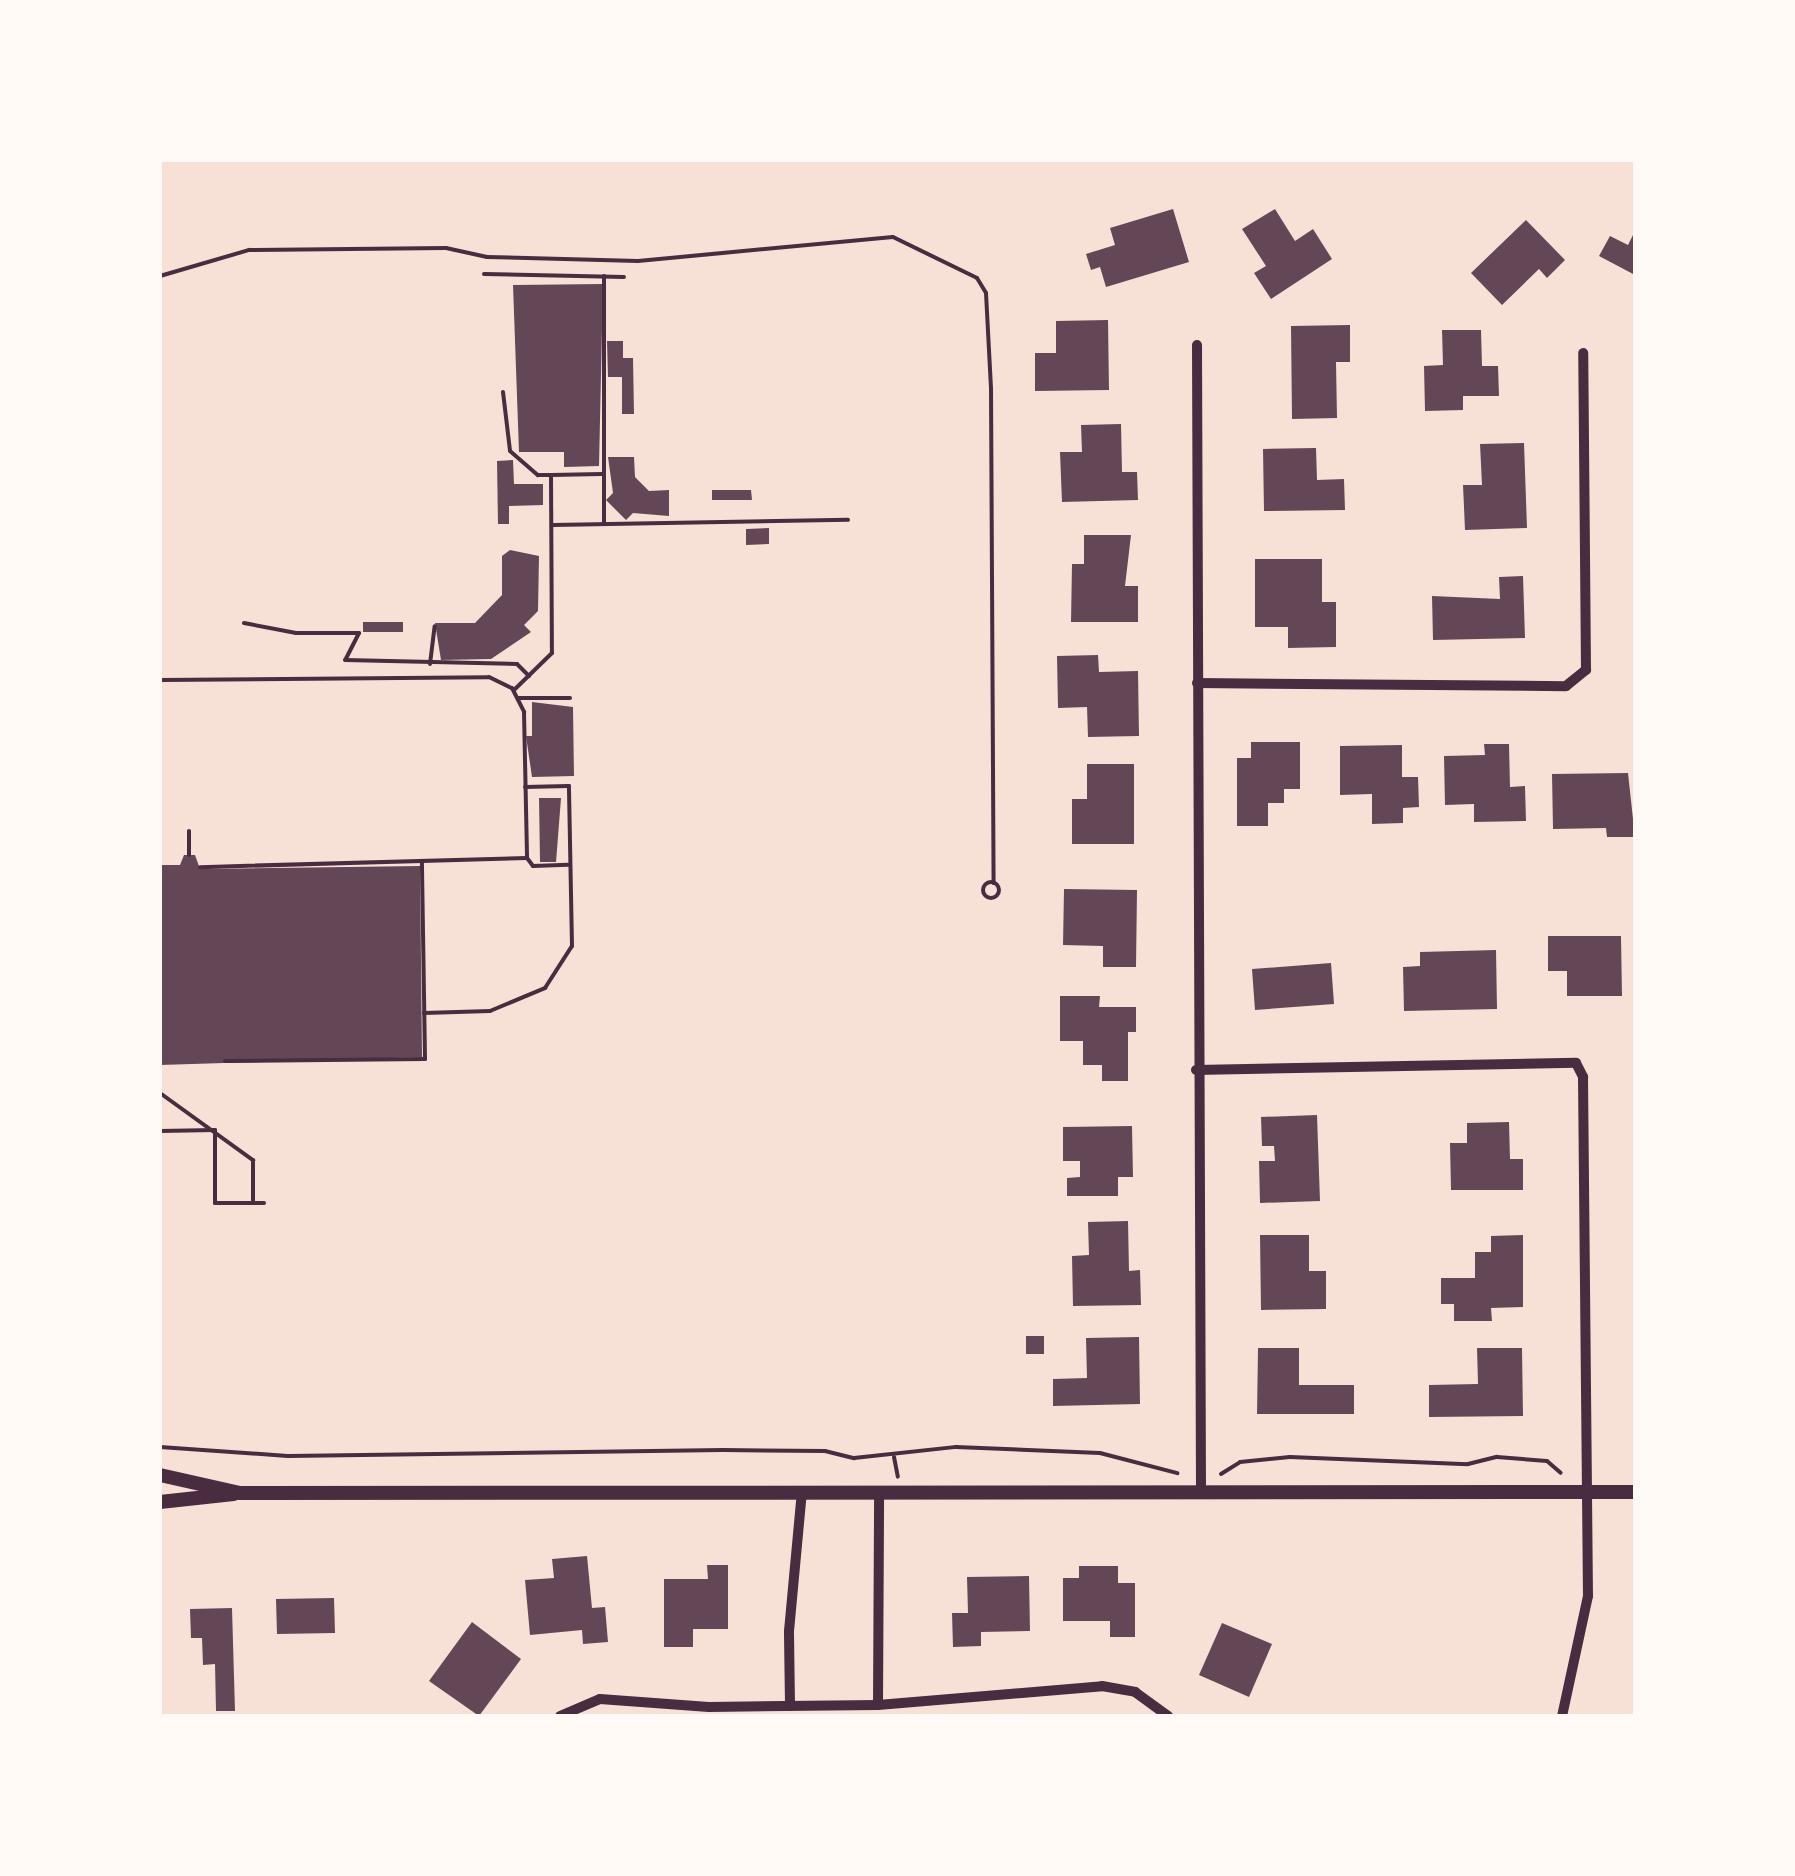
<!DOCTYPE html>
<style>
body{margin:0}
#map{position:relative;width:1795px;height:1876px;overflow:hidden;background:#f7e1d7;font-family:"Fira Sans Condensed",sans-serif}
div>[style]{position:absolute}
.building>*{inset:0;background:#644757}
.path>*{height:4px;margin:-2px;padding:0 2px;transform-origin:2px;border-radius:2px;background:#4a2c40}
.path>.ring{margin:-2px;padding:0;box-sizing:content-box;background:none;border:4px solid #4a2c40;border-radius:50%}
.minor>*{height:10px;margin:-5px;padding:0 5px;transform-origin:5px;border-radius:5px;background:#4a2c40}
.tertiary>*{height:14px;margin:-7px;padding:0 7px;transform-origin:7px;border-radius:7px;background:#4a2c40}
span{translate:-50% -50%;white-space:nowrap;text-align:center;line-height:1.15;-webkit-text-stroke:8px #fffaf5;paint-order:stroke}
.frame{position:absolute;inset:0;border:162px solid #fffaf5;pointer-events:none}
</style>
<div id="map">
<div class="building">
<i style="clip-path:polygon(1173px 209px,1189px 262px,1106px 287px,1100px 267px,1091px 270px,1086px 254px,1115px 245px,1110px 228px)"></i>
<i style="clip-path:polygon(1275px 209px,1295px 241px,1313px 229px,1332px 259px,1271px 299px,1254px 273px,1266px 266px,1242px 229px)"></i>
<i style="clip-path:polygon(1526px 220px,1565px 260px,1547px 278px,1539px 269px,1502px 305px,1471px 273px)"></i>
<i style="clip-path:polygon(1635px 231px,1635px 275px,1599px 256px,1610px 236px,1628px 245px)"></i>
<i style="clip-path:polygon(603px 284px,599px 466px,564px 467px,564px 452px,519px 452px,513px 285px)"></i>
<i style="clip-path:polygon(1108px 320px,1109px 390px,1035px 391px,1035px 353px,1056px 353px,1056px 321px)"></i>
<i style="clip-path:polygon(1350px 325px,1350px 362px,1336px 362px,1337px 418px,1292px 419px,1291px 326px)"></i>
<i style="clip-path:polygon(1442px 330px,1481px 330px,1482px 366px,1498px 366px,1499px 396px,1463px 396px,1463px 410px,1425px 411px,1424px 366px,1443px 365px)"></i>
<i style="clip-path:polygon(607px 341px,623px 341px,623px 358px,633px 358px,634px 414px,622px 414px,622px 377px,608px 377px)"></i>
<i style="clip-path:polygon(1121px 424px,1122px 472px,1137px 472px,1138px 500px,1062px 502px,1060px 452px,1082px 452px,1081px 425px)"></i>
<i style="clip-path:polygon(1524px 443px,1527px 528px,1465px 530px,1463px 485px,1482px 485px,1480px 444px)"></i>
<i style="clip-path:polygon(1316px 448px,1317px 480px,1344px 479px,1345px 510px,1264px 511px,1263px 449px)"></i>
<i style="clip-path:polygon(608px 457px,634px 457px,635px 477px,649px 491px,669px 490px,669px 516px,633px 513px,626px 520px,606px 500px,613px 493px)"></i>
<i style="clip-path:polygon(513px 460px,514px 484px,543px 484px,543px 505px,509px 506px,509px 524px,498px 524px,497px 461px)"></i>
<i style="clip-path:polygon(712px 490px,751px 490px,752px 500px,712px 500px)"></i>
<i style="clip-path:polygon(769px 528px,769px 544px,746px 545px,746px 529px)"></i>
<i style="clip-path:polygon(1084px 535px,1131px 535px,1125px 586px,1138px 586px,1138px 622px,1071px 622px,1072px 564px,1084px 564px)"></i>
<i style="clip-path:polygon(510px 550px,539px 556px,538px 611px,524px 625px,531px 632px,491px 659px,441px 660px,435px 623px,475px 623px,502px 595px,502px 556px)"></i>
<i style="clip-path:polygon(1255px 559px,1322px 559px,1322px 602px,1336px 602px,1336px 647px,1288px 648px,1288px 627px,1255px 627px)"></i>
<i style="clip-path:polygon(1523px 576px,1525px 638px,1433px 640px,1432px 596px,1500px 599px,1499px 577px)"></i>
<i style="clip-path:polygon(363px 622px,403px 622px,403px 632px,363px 632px)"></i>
<i style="clip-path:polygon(1098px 655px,1099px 672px,1138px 671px,1139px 736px,1088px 737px,1087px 707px,1058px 708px,1057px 656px)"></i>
<i style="clip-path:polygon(532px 702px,573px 707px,574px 776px,532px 777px,526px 736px,532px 736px)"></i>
<i style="clip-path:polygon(1251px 742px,1300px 742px,1300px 789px,1284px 789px,1284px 803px,1268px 803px,1268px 826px,1237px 826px,1237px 758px,1251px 758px)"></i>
<i style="clip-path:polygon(1484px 744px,1509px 744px,1510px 787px,1525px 786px,1526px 821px,1474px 822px,1474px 804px,1445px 805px,1444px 756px,1485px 755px)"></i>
<i style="clip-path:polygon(1402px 745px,1402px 777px,1418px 777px,1419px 807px,1403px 808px,1403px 823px,1372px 824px,1372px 794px,1340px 795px,1340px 746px)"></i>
<i style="clip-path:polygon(1087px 764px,1134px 764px,1134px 844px,1072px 844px,1072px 799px,1087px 799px)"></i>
<i style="clip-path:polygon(1628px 773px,1635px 837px,1607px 837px,1606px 828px,1553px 829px,1552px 774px)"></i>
<i style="clip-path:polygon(539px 798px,561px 798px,556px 862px,540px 862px)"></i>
<i style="clip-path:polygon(184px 855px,195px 855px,200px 869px,420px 866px,422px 1057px,160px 1065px,160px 865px,180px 865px)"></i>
<i style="clip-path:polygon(1064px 889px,1137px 890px,1136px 967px,1103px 967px,1103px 946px,1063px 945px)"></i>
<i style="clip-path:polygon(1548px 936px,1621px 936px,1622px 996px,1567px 996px,1567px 971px,1548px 971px)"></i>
<i style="clip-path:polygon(1496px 950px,1497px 1009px,1404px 1011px,1403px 967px,1420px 966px,1420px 952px)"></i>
<i style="clip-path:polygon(1331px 963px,1334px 1004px,1255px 1010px,1252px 969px)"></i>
<i style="clip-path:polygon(1060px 996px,1100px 996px,1099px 1007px,1136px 1007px,1136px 1032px,1128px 1032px,1128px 1081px,1102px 1081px,1102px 1065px,1083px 1065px,1083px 1041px,1060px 1041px)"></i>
<i style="clip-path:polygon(1317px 1115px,1320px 1201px,1260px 1203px,1259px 1161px,1275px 1161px,1274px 1146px,1262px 1146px,1261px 1117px)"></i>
<i style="clip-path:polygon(1509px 1122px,1510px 1159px,1523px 1159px,1523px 1190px,1451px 1190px,1450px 1143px,1467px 1143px,1467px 1123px)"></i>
<i style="clip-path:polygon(1132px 1126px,1133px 1177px,1118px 1177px,1118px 1196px,1067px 1196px,1067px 1178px,1080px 1177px,1080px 1161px,1063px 1161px,1063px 1127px)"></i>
<i style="clip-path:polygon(1128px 1221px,1129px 1271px,1140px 1270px,1141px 1305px,1073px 1306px,1072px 1256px,1089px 1255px,1088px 1222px)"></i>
<i style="clip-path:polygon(1260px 1235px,1309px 1235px,1309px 1271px,1326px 1271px,1326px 1309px,1261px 1310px)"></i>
<i style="clip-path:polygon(1523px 1235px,1523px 1307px,1491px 1308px,1492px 1321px,1454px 1321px,1454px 1304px,1441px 1304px,1441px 1278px,1475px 1278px,1475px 1252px,1491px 1252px,1491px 1236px)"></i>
<i style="clip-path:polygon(1026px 1336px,1044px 1336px,1044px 1354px,1026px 1354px)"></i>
<i style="clip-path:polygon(1139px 1337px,1140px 1404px,1053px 1406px,1053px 1379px,1087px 1378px,1086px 1338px)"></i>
<i style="clip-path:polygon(1258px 1348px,1299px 1348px,1299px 1385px,1354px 1385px,1354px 1414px,1257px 1414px)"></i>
<i style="clip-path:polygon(1477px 1348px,1522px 1348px,1523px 1416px,1429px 1417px,1429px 1385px,1478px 1384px)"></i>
<i style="clip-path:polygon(587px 1556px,592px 1608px,605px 1607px,608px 1642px,583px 1644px,582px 1630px,530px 1635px,525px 1580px,554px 1578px,552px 1559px)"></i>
<i style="clip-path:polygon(707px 1565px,728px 1565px,728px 1629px,693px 1629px,693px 1647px,664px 1647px,664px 1579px,708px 1579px)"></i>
<i style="clip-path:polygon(1079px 1566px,1118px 1566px,1118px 1583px,1135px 1583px,1135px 1637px,1110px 1637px,1110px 1621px,1063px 1621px,1063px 1578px,1079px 1578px)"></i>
<i style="clip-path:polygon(1029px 1576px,1030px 1631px,981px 1632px,981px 1646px,953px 1647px,952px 1613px,968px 1613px,967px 1577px)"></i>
<i style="clip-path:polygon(334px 1598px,335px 1633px,277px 1634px,276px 1599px)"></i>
<i style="clip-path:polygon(232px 1608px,235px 1711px,216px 1711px,215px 1664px,203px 1665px,202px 1638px,191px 1638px,190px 1609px)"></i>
<i style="clip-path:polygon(472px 1622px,521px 1659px,479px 1716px,429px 1681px)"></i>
<i style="clip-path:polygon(1222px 1623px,1272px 1644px,1249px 1697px,1199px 1675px)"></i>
</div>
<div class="path">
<i style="left:484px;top:274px;width:140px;rotate:1.2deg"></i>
<i style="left:160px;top:276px;width:93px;rotate:-16.3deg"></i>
<i style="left:249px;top:250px;width:197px;rotate:-0.6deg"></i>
<i style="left:446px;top:248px;width:42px;rotate:12.4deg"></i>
<i style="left:487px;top:257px;width:151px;rotate:1.5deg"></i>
<i style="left:638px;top:261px;width:256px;rotate:-5.4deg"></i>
<i style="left:893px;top:237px;width:93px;rotate:26deg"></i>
<i style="left:977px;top:278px;width:17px;rotate:59deg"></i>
<i style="left:986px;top:293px;width:95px;rotate:87deg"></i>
<i style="left:991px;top:388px;width:495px;rotate:89.7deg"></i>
<i style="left:503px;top:392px;width:59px;rotate:83.2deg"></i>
<i style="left:510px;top:451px;width:37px;rotate:41deg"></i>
<i style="left:538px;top:475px;width:13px"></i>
<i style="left:551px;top:475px;width:178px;rotate:89.7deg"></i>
<i style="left:552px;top:653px;width:53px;rotate:135.8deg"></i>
<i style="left:551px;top:475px;width:51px;rotate:-1.1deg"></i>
<i style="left:604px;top:524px;width:248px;rotate:-90deg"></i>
<i style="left:553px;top:525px;width:295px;rotate:-1deg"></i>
<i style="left:244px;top:623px;width:53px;rotate:10.9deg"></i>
<i style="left:296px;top:633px;width:63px"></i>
<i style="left:359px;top:633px;width:30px;rotate:117deg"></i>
<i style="left:345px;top:660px;width:172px;rotate:1.3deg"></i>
<i style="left:517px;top:664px;width:17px;rotate:45deg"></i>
<i style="left:430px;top:664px;width:38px;rotate:-83deg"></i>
<i style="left:160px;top:680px;width:329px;rotate:-0.5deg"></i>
<i style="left:489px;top:677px;width:25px;rotate:26deg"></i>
<i style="left:512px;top:688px;width:27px;rotate:63deg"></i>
<i style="left:524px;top:712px;width:146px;rotate:88.8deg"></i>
<i style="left:527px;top:858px;width:327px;rotate:178.4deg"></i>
<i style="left:519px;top:698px;width:51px"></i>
<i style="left:189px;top:831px;width:24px;rotate:90deg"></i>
<i style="left:527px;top:858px;width:10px;rotate:53deg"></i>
<i style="left:533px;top:866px;width:35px;rotate:-2deg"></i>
<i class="ring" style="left:983px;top:882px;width:12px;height:12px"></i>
<i style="left:424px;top:1013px;width:66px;rotate:-1.7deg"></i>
<i style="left:490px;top:1011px;width:60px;rotate:-22.7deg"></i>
<i style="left:545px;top:988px;width:50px;rotate:-57.3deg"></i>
<i style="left:572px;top:946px;width:160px;rotate:-91.1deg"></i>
<i style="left:569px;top:786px;width:44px;rotate:178.7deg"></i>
<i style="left:225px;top:1061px;width:200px;rotate:-0.6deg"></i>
<i style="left:425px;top:1059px;width:198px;rotate:-90.9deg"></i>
<i style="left:160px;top:1093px;width:115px;rotate:35.8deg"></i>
<i style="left:253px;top:1160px;width:43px;rotate:90deg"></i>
<i style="left:160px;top:1131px;width:55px;rotate:-1deg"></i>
<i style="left:215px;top:1130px;width:73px;rotate:90deg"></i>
<i style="left:215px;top:1203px;width:49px"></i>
<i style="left:160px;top:1447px;width:128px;rotate:4deg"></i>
<i style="left:288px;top:1456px;width:435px;rotate:-0.8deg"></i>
<i style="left:723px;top:1450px;width:102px;rotate:0.6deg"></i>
<i style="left:825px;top:1451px;width:30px;rotate:14deg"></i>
<i style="left:854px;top:1458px;width:103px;rotate:-6.2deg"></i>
<i style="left:956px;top:1447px;width:144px;rotate:2.4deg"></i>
<i style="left:1100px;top:1453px;width:80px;rotate:14.6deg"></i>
<i style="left:894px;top:1457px;width:20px;rotate:79deg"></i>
<i style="left:1221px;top:1474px;width:22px;rotate:-32deg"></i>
<i style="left:1240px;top:1462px;width:50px;rotate:-5.7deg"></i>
<i style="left:1290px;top:1457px;width:178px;rotate:2.3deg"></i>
<i style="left:1468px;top:1464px;width:30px;rotate:-14deg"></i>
<i style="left:1497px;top:1457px;width:50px;rotate:4.6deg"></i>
<i style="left:1547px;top:1461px;width:18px;rotate:41deg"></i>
</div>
<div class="minor">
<i style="left:1197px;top:345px;width:1146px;rotate:89.8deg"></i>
<i style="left:1197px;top:683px;width:369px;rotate:0.5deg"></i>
<i style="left:1566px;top:686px;width:26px;rotate:-39deg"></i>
<i style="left:1586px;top:670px;width:317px;rotate:-90.5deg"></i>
<i style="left:1196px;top:1070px;width:380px;rotate:-1.1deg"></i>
<i style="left:1576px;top:1063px;width:16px;rotate:63deg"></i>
<i style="left:1583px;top:1077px;width:519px;rotate:89.45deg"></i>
<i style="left:1588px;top:1596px;width:123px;rotate:102.2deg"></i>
<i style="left:878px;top:1705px;width:213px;rotate:-89.7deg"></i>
<i style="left:790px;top:1706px;width:75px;rotate:-90.8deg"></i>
<i style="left:789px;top:1631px;width:140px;rotate:-84.7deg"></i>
<i style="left:560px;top:1716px;width:43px;rotate:-23deg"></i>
<i style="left:600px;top:1699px;width:109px;rotate:4.2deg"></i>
<i style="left:709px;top:1707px;width:169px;rotate:-0.7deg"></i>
<i style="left:878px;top:1705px;width:225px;rotate:-4.8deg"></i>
<i style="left:1102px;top:1686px;width:34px;rotate:10deg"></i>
<i style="left:1135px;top:1692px;width:41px;rotate:36deg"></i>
</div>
<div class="tertiary">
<i style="left:160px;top:1475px;width:82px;rotate:12.7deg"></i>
<i style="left:240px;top:1493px;width:1395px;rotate:-0.04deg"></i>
<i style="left:160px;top:1502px;width:74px;rotate:-6.2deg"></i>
</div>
<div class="frame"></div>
</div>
